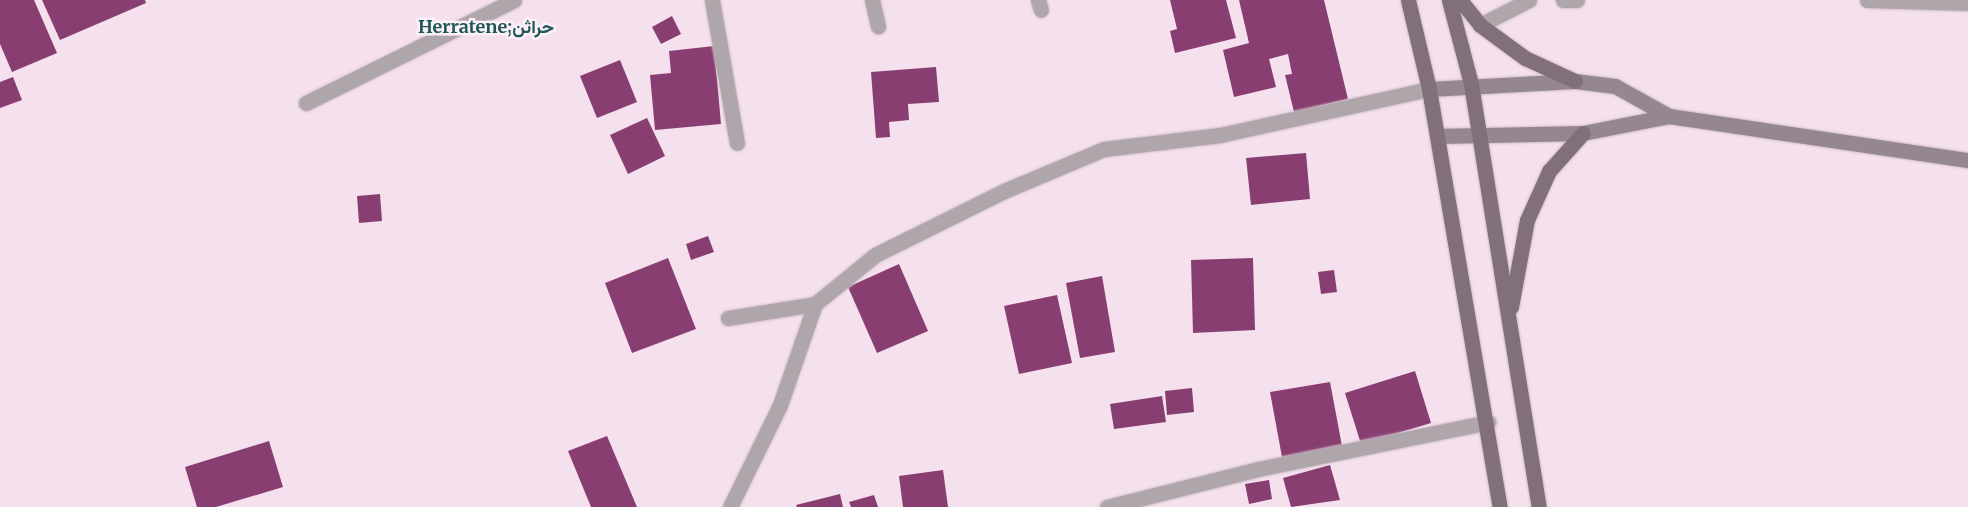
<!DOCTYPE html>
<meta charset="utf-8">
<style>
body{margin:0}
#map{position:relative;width:1968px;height:507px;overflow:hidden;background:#f5e0ed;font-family:Merriweather,Vazirmatn,serif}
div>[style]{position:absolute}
.building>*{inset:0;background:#893e71}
.roads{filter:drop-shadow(0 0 1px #cebcc7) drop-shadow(0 0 1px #cebcc7)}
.minor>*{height:15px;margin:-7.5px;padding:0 7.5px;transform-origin:7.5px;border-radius:7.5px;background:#afa6ac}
.secondary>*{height:15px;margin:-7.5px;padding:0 7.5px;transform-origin:7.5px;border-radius:7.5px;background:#94878f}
.primary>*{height:15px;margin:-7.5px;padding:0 7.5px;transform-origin:7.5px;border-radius:7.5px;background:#81707a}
span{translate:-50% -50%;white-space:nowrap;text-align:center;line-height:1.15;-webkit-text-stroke:5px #fdf0f8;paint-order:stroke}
.quarter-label{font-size:18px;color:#1d5856;font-weight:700}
</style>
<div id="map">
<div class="building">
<i style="clip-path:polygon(0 0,34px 0,57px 53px,12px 72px,0 44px)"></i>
<i style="clip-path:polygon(42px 0,145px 0,146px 3px,60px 40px)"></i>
<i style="clip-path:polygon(1170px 0,1226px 0,1236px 38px,1175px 53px,1170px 31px,1177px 29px)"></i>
<i style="clip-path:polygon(1239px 0,1324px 0,1348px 99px,1294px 112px,1285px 75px,1292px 74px,1288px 54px,1269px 59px,1276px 87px,1234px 97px,1223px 50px,1249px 43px)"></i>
<i style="clip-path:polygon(672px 16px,681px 34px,661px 44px,652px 27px)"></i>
<i style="clip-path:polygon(714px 46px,721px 124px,655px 130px,650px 75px,671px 73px,669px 51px)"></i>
<i style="clip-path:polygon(620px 60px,637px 102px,597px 118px,580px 76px)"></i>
<i style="clip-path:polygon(936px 67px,939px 102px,908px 104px,909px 120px,889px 122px,890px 137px,876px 138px,871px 72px)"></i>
<i style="clip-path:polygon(13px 77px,22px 100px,0 108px,0 82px)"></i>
<i style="clip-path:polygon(647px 118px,665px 156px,628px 174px,610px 135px)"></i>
<i style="clip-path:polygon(1306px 153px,1310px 199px,1251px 205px,1246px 158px)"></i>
<i style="clip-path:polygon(380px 194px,382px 221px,359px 223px,357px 196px)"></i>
<i style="clip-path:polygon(708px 236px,714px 252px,691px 260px,686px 244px)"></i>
<i style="clip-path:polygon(668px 258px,696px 329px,632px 353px,605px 283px)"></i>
<i style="clip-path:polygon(1253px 258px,1255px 330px,1193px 333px,1191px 260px)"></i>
<i style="clip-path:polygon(899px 264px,928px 331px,877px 353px,848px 287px)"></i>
<i style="clip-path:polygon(1334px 270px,1337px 292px,1321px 294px,1318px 272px)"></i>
<i style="clip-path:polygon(1102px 276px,1115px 352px,1080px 358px,1066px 283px)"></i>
<i style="clip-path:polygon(1057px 295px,1072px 363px,1019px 374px,1004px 306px)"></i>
<i style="clip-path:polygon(1415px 371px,1431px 423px,1361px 444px,1345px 393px)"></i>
<i style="clip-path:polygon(1330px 382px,1342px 446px,1282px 457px,1270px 392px)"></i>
<i style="clip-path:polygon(1192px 388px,1194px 412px,1167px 415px,1165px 391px)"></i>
<i style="clip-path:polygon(1162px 396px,1166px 422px,1114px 429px,1110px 404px)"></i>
<i style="clip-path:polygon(607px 436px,637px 507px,591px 507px,568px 451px)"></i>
<i style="clip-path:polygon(269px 441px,283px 487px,216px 507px,197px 507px,185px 467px)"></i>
<i style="clip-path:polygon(1330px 465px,1340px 500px,1291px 507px,1283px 478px)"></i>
<i style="clip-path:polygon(943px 470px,948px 507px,903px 507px,899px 476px)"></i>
<i style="clip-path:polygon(1269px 480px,1272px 499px,1249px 504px,1245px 484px)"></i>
<i style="clip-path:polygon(840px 494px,843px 507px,797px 507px,796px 505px)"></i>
<i style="clip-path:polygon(874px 495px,878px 507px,851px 507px,849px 502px)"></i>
</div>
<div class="roads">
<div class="minor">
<i style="left:712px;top:0;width:145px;rotate:80.1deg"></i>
<i style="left:872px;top:0;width:27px;rotate:77deg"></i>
<i style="left:1038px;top:0;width:10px;rotate:73deg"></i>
<i style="left:1563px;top:0;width:14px"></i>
<i style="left:1867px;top:0;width:101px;rotate:1.7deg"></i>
<i style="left:1480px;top:25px;width:55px;rotate:-27deg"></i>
<i style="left:306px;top:103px;width:232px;rotate:-26.3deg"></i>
<i style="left:728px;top:318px;width:88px;rotate:-9.1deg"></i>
<i style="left:730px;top:507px;width:114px;rotate:-63.9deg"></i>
<i style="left:780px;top:405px;width:107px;rotate:-70.9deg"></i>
<i style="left:815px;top:304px;width:77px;rotate:-39.2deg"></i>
<i style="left:875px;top:255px;width:144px;rotate:-26.4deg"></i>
<i style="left:1004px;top:191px;width:108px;rotate:-22.8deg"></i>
<i style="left:1104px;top:149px;width:117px;rotate:-6.9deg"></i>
<i style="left:1220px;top:135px;width:214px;rotate:-12.4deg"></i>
<i style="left:1107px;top:507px;width:156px;rotate:-14.1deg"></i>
<i style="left:1258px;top:469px;width:235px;rotate:-11.5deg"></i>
</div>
<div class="secondary">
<i style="left:1429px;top:89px;width:146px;rotate:-3.1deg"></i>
<i style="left:1575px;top:81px;width:40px;rotate:7.1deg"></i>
<i style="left:1615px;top:86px;width:62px;rotate:29.1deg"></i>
<i style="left:1669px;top:116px;width:302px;rotate:8.4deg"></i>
<i style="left:1437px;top:136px;width:146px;rotate:-1.2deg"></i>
<i style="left:1583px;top:133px;width:88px;rotate:-11.2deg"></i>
</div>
<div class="primary">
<i style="left:1408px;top:0;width:91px;rotate:76.7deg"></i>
<i style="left:1429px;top:89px;width:424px;rotate:80.4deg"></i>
<i style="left:1449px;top:0;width:87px;rotate:75.3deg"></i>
<i style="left:1471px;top:84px;width:428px;rotate:80.9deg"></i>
<i style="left:1460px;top:0;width:32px;rotate:51deg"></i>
<i style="left:1480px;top:25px;width:56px;rotate:36.3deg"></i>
<i style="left:1525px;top:58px;width:55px;rotate:24.7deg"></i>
<i style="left:1511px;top:307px;width:88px;rotate:-79.6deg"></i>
<i style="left:1527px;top:220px;width:54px;rotate:-65.8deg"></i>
<i style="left:1549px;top:171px;width:51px;rotate:-48.2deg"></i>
</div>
</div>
<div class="quarter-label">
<span style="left:486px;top:27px">Herratene;حراثن</span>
</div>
</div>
